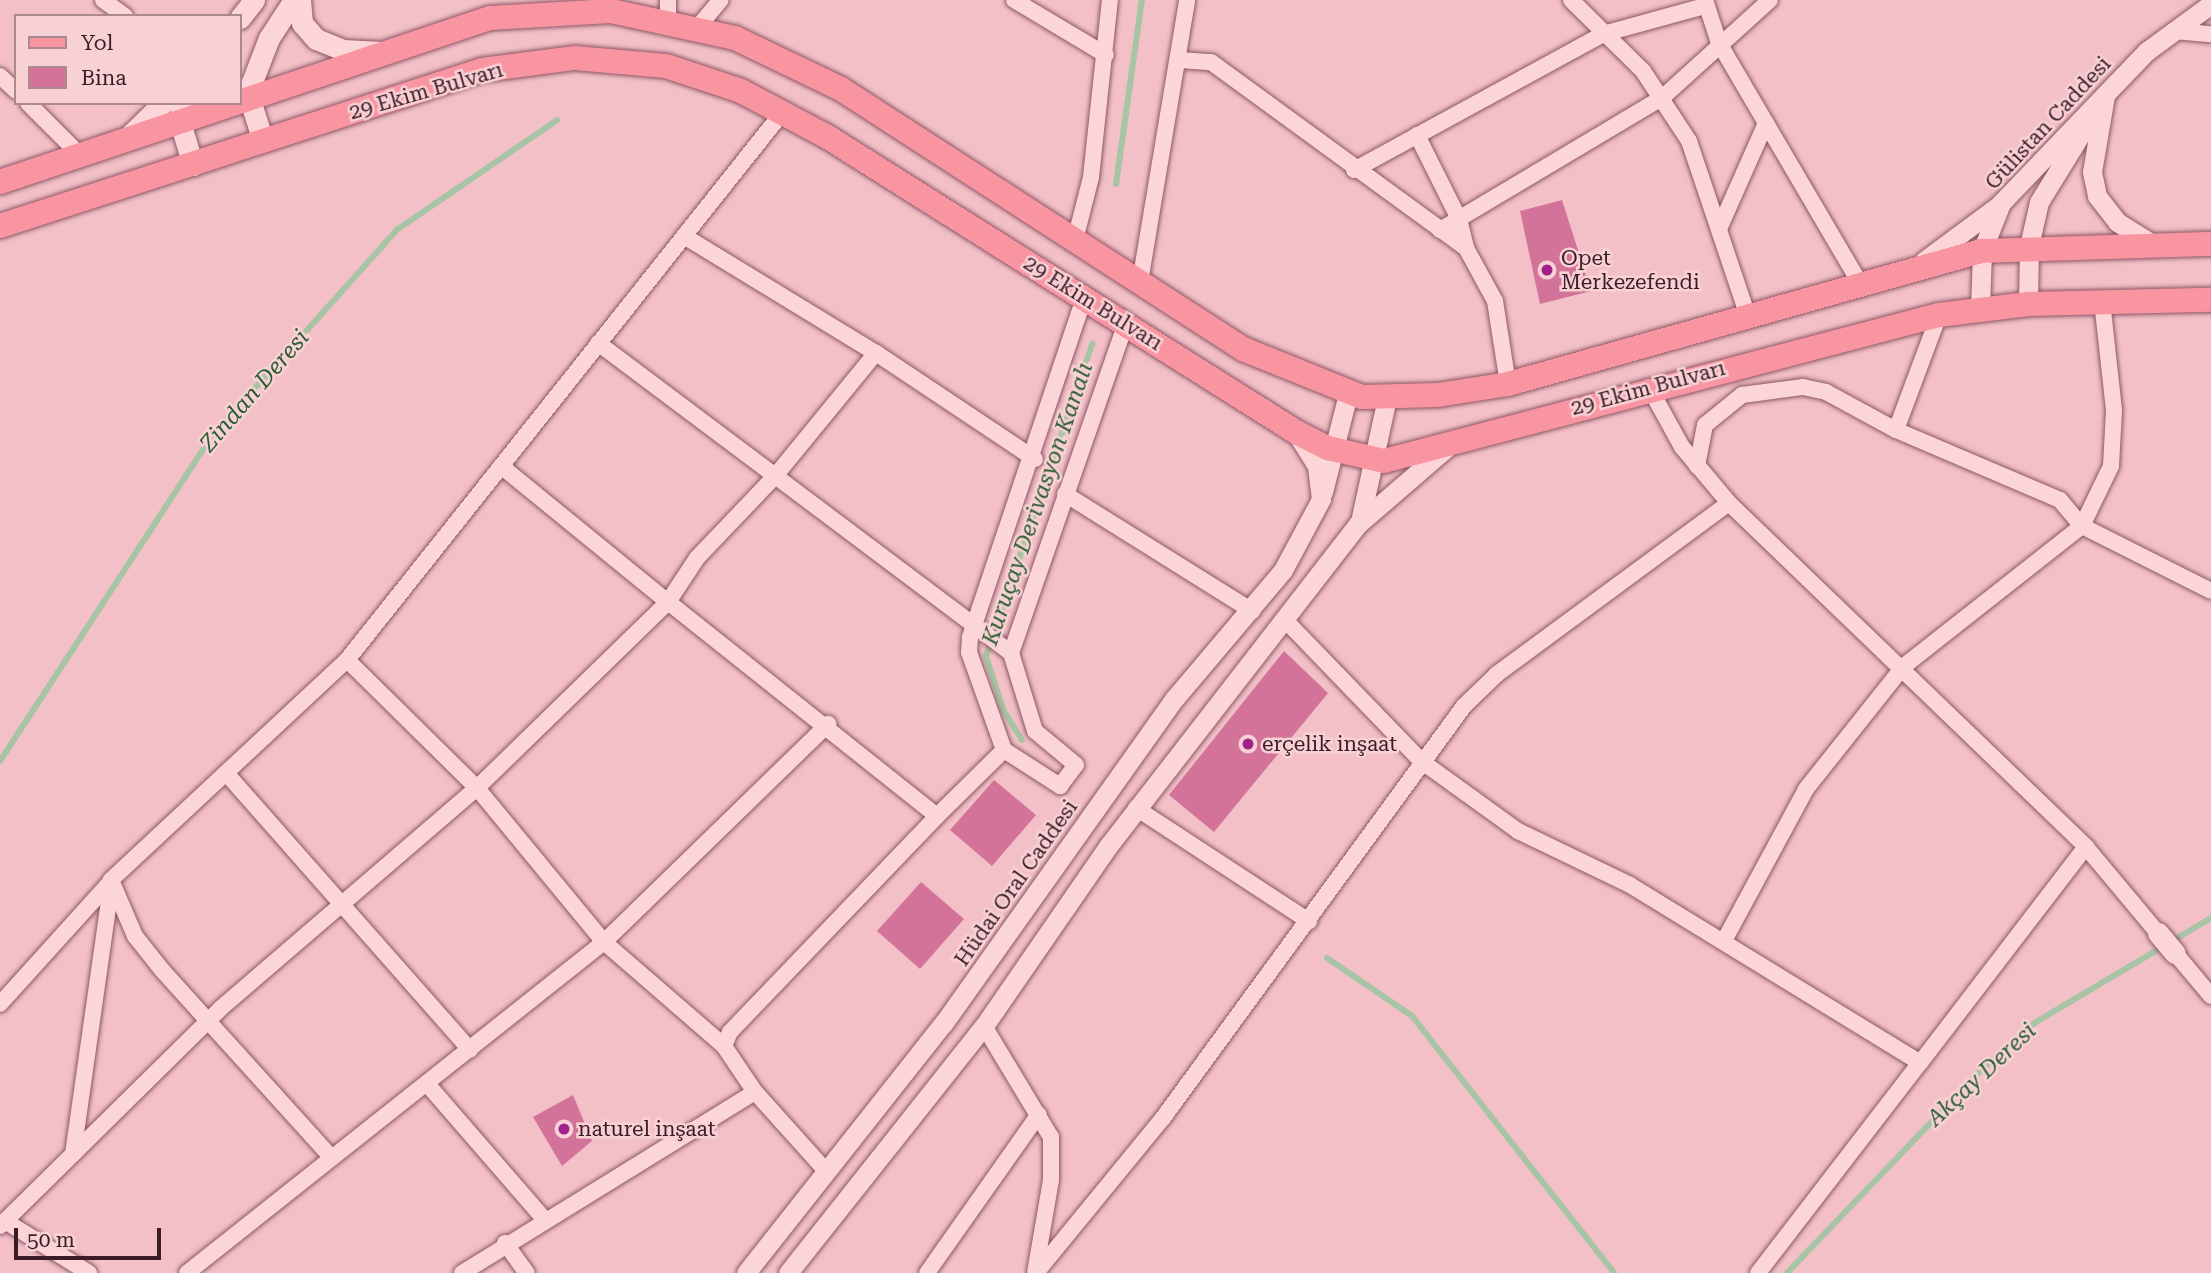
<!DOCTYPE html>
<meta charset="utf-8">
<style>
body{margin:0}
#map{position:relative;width:2211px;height:1273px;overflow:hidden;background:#f2c0c6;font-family:"Roboto Serif",serif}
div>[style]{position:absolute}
.stream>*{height:6px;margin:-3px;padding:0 3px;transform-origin:3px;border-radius:3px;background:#a7c4a4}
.building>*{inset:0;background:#d37399}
.roads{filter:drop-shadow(0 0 2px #8d5666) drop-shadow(0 0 2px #8d5666)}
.minor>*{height:16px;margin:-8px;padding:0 8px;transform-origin:8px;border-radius:8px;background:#fcd5d9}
.tertiary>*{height:19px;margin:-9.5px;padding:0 9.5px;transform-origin:9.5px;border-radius:9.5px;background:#fcd5d9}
.secondary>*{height:21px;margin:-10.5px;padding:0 10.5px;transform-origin:10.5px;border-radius:10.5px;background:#fcd5d9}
.primary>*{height:24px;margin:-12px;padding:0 12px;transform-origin:12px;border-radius:12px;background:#f895a1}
.dots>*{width:19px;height:19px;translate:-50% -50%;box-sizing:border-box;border:4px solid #f8d1d5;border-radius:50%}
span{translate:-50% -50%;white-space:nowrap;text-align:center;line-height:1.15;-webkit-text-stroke:5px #f8d1d5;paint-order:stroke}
.street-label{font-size:21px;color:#3b1c26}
.poi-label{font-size:21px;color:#3b1c26}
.left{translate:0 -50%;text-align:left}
.water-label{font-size:23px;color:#2a5c30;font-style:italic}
.legend{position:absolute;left:14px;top:14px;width:228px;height:91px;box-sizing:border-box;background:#f8d1d5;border:2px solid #ac898f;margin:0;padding:9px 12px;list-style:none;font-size:21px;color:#3b1c26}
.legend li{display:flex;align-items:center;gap:14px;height:35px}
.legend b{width:35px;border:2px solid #ac898f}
.scale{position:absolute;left:14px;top:1228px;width:147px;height:32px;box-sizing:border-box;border:4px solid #3b1c26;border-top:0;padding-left:9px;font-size:21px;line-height:24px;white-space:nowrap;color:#3b1c26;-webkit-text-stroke:5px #f8d1d5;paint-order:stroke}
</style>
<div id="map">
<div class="stream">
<i style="left:1116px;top:184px;width:186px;rotate:-82deg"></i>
<i style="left:1022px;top:740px;width:36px;rotate:-122deg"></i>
<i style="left:1003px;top:709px;width:56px;rotate:-107.8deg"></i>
<i style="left:986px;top:656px;width:330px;rotate:-71.2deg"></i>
<i style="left:0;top:761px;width:388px;rotate:-56.9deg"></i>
<i style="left:212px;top:436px;width:278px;rotate:-48.1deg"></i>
<i style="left:398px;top:229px;width:193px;rotate:-34.4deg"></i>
<i style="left:1327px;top:958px;width:103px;rotate:34.3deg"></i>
<i style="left:1412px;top:1016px;width:327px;rotate:51.8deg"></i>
<i style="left:1787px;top:1273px;width:271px;rotate:-46.3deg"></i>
<i style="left:1974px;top:1077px;width:83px;rotate:-41.6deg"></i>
<i style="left:2036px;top:1022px;width:204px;rotate:-30.7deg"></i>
</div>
<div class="building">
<i style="clip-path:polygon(1562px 200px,1591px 291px,1540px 304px,1520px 211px)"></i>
<i style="clip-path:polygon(1284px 651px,1328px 693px,1214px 832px,1169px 795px)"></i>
<i style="clip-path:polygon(994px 780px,1036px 815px,992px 866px,950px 830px)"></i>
<i style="clip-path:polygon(921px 882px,964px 919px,920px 969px,877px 931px)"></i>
<i style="clip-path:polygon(573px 1095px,592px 1141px,562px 1166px,533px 1117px)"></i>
</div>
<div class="roads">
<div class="minor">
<i style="left:103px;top:0;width:27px;rotate:36deg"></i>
<i style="left:668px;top:0;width:20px;rotate:90deg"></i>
<i style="left:1014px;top:0;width:107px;rotate:30.9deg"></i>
<i style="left:1571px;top:0;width:101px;rotate:44.6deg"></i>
<i style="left:1643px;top:71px;width:84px;rotate:56.7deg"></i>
<i style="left:1689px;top:141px;width:182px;rotate:71.4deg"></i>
<i style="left:1705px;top:0;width:45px;rotate:72deg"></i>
<i style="left:1719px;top:43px;width:278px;rotate:59.6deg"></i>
<i style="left:698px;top:27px;width:35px;rotate:-50deg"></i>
<i style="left:2174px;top:31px;width:37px;rotate:5deg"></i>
<i style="left:1180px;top:60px;width:31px;rotate:4deg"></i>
<i style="left:1211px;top:62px;width:316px;rotate:36.1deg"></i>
<i style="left:1466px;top:248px;width:60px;rotate:61.3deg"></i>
<i style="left:1495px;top:301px;width:84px;rotate:81.1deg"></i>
<i style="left:0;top:76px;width:22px;rotate:43deg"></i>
<i style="left:28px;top:103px;width:74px;rotate:45deg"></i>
<i style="left:1417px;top:135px;width:94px;rotate:63.4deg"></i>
<i style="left:1459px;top:219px;width:30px;rotate:76deg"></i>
<i style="left:1354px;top:170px;width:284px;rotate:-28.6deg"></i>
<i style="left:1603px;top:34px;width:106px;rotate:-15.4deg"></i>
<i style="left:1719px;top:229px;width:116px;rotate:-66.1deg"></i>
<i style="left:1440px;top:230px;width:260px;rotate:-30.8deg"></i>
<i style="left:1663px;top:97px;width:144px;rotate:-42.2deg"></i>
<i style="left:684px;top:236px;width:225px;rotate:31.4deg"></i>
<i style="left:1075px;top:240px;width:65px;rotate:-75.7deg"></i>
<i style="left:1091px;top:177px;width:178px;rotate:-83.9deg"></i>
<i style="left:1140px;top:282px;width:286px;rotate:-80.5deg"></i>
<i style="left:598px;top:343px;width:516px;rotate:36.89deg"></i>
<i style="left:1649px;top:387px;width:68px;rotate:61.2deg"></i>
<i style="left:1682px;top:447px;width:73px;rotate:50deg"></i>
<i style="left:1729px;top:503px;width:496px;rotate:43.9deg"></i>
<i style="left:2086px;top:847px;width:112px;rotate:50.1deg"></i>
<i style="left:1896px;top:430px;width:123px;rotate:-69.5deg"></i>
<i style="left:501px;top:466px;width:215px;rotate:39.2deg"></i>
<i style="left:668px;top:602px;width:267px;rotate:135.8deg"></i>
<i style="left:477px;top:788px;width:200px;rotate:50.5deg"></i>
<i style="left:604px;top:942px;width:159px;rotate:40.9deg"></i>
<i style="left:1697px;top:466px;width:42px;rotate:-79deg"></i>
<i style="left:1705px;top:425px;width:48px;rotate:-39deg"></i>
<i style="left:1742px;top:395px;width:62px;rotate:-7.5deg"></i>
<i style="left:1803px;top:387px;width:24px;rotate:12deg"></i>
<i style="left:1826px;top:392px;width:80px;rotate:28.5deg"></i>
<i style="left:1896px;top:430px;width:178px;rotate:23.1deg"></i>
<i style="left:2060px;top:500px;width:34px;rotate:50deg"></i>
<i style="left:2082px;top:526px;width:144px;rotate:26.7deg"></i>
<i style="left:1065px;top:494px;width:221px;rotate:32deg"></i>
<i style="left:1287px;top:622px;width:193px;rotate:46deg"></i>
<i style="left:1421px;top:761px;width:120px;rotate:35.8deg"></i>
<i style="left:1518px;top:831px;width:124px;rotate:25.7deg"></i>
<i style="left:1630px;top:885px;width:340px;rotate:31.5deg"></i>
<i style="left:1920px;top:1063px;width:272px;rotate:-52.5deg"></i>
<i style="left:1004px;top:750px;width:67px;rotate:32.7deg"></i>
<i style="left:1060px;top:786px;width:26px;rotate:-53deg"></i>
<i style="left:1076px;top:765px;width:53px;rotate:-140.3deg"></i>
<i style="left:1035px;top:731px;width:82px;rotate:-107.1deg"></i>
<i style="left:1011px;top:653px;width:349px;rotate:-70.8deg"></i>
<i style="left:226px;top:773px;width:369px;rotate:48.6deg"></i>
<i style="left:1136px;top:808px;width:207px;rotate:33.2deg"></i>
<i style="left:937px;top:816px;width:94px;rotate:-44.6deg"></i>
<i style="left:1004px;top:750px;width:104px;rotate:-109.7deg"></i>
<i style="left:969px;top:652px;width:15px;rotate:-86deg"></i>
<i style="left:970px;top:637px;width:358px;rotate:-71.4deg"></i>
<i style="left:1725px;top:939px;width:170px;rotate:-61.6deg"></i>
<i style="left:1806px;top:789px;width:157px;rotate:-51.5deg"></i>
<i style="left:1904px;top:666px;width:226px;rotate:-38.2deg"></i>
<i style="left:2082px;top:526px;width:67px;rotate:-64.2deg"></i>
<i style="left:2111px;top:466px;width:56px;rotate:-86.9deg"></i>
<i style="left:2114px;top:410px;width:110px;rotate:-96.3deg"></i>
<i style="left:2175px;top:953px;width:56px;rotate:50.1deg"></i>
<i style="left:0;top:1004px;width:166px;rotate:-47.9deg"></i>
<i style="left:984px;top:1026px;width:130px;rotate:58.9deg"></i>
<i style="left:1051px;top:1137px;width:43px;rotate:90deg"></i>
<i style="left:1051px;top:1180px;width:94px;rotate:99.8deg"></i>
<i style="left:428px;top:1085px;width:177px;rotate:49.1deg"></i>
<i style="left:73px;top:1154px;width:271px;rotate:-81.9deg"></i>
<i style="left:331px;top:1157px;width:252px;rotate:-132.1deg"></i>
<i style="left:162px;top:970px;width:43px;rotate:-128.5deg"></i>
<i style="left:135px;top:936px;width:61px;rotate:-113.2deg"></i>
<i style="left:111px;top:880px;width:323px;rotate:-43deg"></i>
<i style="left:826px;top:1171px;width:106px;rotate:-131.9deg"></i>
<i style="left:755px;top:1092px;width:55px;rotate:-124deg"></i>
<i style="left:724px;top:1046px;width:15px;rotate:-67deg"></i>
<i style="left:730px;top:1032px;width:299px;rotate:-46.2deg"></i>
<i style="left:937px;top:816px;width:344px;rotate:-141.5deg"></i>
<i style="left:668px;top:602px;width:53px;rotate:-56.6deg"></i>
<i style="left:697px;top:558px;width:115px;rotate:-46.4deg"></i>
<i style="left:776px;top:475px;width:158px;rotate:-50.7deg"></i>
<i style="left:876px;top:353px;width:191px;rotate:33.7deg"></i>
<i style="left:5px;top:1221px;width:99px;rotate:31.8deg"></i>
<i style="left:0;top:1226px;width:310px;rotate:-44.6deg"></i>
<i style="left:221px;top:1008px;width:338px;rotate:-40.7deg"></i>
<i style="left:477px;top:788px;width:182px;rotate:-135.4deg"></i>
<i style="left:347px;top:660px;width:699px;rotate:-51.51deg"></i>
<i style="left:505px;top:1243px;width:37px;rotate:54deg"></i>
<i style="left:187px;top:1273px;width:532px;rotate:-38.44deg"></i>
<i style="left:604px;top:942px;width:313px;rotate:-44.2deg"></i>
<i style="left:462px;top:1273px;width:344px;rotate:-31.7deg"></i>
<i style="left:927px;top:1273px;width:194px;rotate:-54.8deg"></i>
<i style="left:1036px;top:1273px;width:200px;rotate:-50.7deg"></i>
<i style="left:1163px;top:1118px;width:510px;rotate:-53.85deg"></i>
<i style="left:1464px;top:706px;width:46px;rotate:-44.1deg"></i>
<i style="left:1497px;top:674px;width:288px;rotate:-36.4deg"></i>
<i style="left:1758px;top:1273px;width:265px;rotate:-52.4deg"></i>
</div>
<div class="tertiary">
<i style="left:2105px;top:96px;width:77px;rotate:99.7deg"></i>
<i style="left:2092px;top:172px;width:25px;rotate:78deg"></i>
<i style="left:2097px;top:196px;width:33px;rotate:52deg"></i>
<i style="left:2117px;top:222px;width:39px;rotate:32deg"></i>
<i style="left:1924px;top:261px;width:92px;rotate:-36.6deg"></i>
<i style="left:2028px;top:304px;width:58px;rotate:-89deg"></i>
<i style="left:2029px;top:246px;width:45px;rotate:-77.2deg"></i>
<i style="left:2039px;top:202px;width:86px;rotate:-58.3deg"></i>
<i style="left:1980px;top:309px;width:58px;rotate:-88deg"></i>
<i style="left:1982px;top:251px;width:52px;rotate:-68.4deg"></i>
<i style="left:2001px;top:203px;width:211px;rotate:-46.2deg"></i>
<i style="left:2147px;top:51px;width:79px;rotate:-36.3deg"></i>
<i style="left:1323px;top:492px;width:101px;rotate:-75.7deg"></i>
<i style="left:1361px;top:517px;width:122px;rotate:-77.7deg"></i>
<i style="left:746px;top:1273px;width:318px;rotate:-51.7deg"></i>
<i style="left:943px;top:1024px;width:400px;rotate:-54.6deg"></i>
<i style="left:1175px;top:698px;width:167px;rotate:-49.8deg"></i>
<i style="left:1283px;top:570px;width:81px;rotate:-61.8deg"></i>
<i style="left:1321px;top:499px;width:33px;rotate:-97deg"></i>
<i style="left:1317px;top:466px;width:39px;rotate:-122deg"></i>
<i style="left:788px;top:1273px;width:315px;rotate:-51.6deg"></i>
<i style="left:984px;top:1026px;width:220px;rotate:-55.4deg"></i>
<i style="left:1109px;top:845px;width:406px;rotate:-52.2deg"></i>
<i style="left:1358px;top:524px;width:116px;rotate:-40.8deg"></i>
</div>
<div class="secondary">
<i style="left:300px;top:0;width:23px;rotate:85deg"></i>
<i style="left:302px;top:23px;width:21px;rotate:49deg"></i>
<i style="left:316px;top:39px;width:29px;rotate:22deg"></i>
<i style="left:343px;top:50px;width:38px;rotate:3deg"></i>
<i style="left:240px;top:18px;width:23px;rotate:-52deg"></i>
<i style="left:182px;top:103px;width:19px;rotate:96deg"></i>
<i style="left:180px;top:122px;width:45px;rotate:73.2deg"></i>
<i style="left:125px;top:140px;width:53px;rotate:-44.2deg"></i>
<i style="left:263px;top:141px;width:43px;rotate:-107.6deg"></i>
<i style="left:250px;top:100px;width:18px;rotate:-84deg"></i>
<i style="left:252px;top:82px;width:47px;rotate:-68.9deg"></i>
<i style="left:269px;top:38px;width:45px;rotate:-56.7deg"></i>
<i style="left:2158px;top:933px;width:26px;rotate:50deg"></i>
</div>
<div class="primary">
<i style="left:0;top:182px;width:517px;rotate:-18.51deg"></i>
<i style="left:490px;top:18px;width:121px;rotate:-3.3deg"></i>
<i style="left:611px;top:11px;width:127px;rotate:12.3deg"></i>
<i style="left:735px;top:38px;width:118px;rotate:25.7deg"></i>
<i style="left:841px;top:89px;width:479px;rotate:32.9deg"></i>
<i style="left:1243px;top:349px;width:128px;rotate:22deg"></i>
<i style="left:1362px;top:397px;width:76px;rotate:-1.5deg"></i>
<i style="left:1438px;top:395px;width:71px;rotate:-8.9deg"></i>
<i style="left:1508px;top:384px;width:492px;rotate:-15.7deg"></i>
<i style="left:1982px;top:251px;width:229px;rotate:-1.8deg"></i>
<i style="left:0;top:226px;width:507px;rotate:-17.93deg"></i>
<i style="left:482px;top:70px;width:94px;rotate:-7.4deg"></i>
<i style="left:575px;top:58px;width:91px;rotate:5deg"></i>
<i style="left:666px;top:66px;width:79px;rotate:18.4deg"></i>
<i style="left:741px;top:91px;width:96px;rotate:27.9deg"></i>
<i style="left:826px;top:136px;width:555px;rotate:32.2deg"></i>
<i style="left:1296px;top:432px;width:36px;rotate:27deg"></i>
<i style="left:1328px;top:448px;width:57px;rotate:13.1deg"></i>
<i style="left:1384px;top:461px;width:574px;rotate:-14.74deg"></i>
<i style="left:1939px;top:315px;width:90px;rotate:-7deg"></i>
<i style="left:2028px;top:304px;width:183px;rotate:-1.3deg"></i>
</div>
</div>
<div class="dots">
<i style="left:1547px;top:270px;background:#a1218a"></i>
<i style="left:1248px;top:744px;background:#a1218a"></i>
<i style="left:564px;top:1129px;background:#a1218a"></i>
</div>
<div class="street-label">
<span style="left:426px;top:91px;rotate:-16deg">29 Ekim Bulvarı</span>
<span style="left:2048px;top:123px;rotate:-47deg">Gülistan Caddesi</span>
<span style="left:1093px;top:303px;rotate:32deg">29 Ekim Bulvarı</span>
<span style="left:1648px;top:388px;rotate:-15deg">29 Ekim Bulvarı</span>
<span style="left:1016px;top:883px;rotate:-55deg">Hüdai Oral Caddesi</span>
</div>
<div class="poi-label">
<span class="left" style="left:1561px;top:270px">Opet<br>Merkezefendi</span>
<span class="left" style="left:1262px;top:744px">erçelik inşaat</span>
<span class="left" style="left:578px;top:1129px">naturel inşaat</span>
</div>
<div class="water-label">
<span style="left:255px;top:391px;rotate:-49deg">Zindan Deresi</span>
<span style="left:1038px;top:504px;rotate:-71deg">Kuruçay Derivasyon Kanalı</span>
<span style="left:1982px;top:1075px;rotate:-43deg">Akçay Deresi</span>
</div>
<ul class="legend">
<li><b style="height:9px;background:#f895a1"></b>Yol</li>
<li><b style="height:19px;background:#d37399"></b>Bina</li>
</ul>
<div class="scale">50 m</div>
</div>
